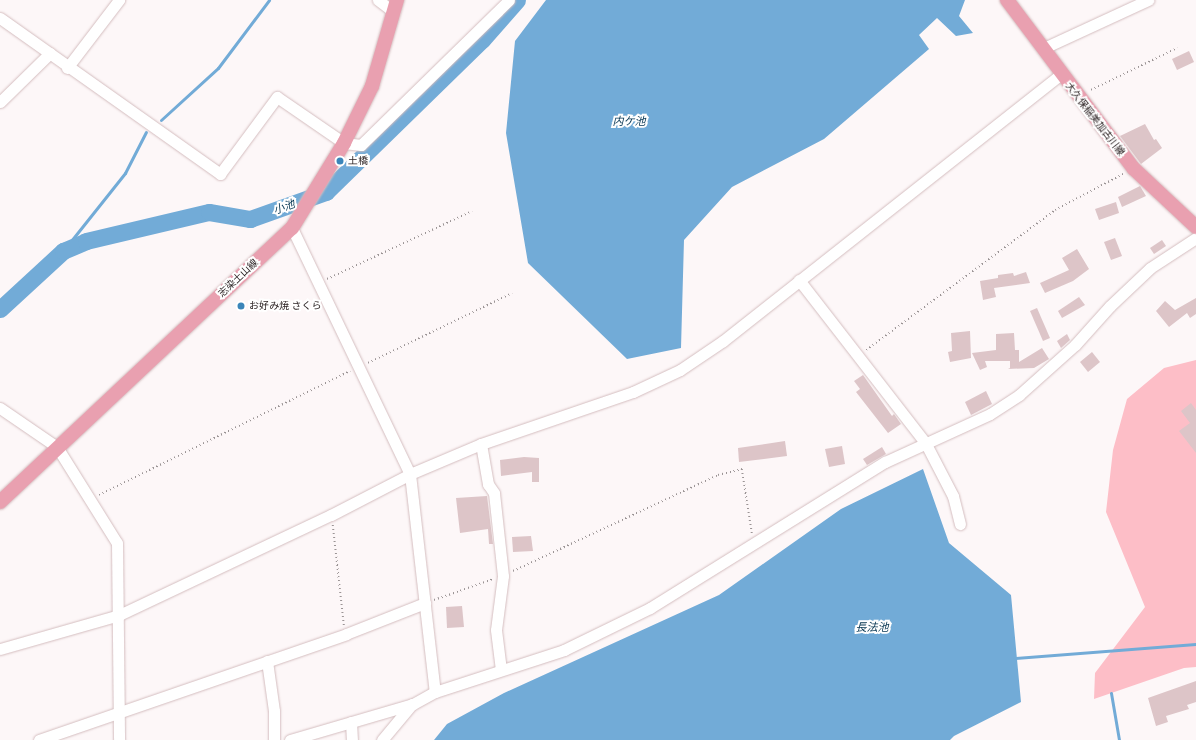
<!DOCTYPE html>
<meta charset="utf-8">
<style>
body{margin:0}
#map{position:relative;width:1196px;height:740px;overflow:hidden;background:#fdf7f8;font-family:"Golos Text","Noto Sans JP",sans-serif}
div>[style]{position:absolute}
.green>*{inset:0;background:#fdbec7}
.water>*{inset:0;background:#72abd7}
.stream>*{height:3px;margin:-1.5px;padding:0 1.5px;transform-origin:1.5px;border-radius:1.5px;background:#72abd7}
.river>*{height:17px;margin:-8.5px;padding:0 8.5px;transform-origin:8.5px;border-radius:8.5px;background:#72abd7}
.building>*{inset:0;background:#ddc5c8}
.path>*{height:1.5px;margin-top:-0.75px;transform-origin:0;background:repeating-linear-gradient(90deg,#9b9495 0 1px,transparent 0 4px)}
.roads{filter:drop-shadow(0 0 1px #d4bdbf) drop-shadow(0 0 1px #d4bdbf)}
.minor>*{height:11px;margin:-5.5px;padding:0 5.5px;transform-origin:5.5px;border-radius:5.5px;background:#fff}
.major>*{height:14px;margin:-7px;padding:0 7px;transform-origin:7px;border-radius:7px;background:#e9a0b0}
.dots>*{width:11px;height:11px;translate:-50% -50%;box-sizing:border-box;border:2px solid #fff;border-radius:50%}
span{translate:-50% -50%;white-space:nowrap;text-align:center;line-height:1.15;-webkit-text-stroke:4px #fff;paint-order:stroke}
.street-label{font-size:10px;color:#2c2324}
.poi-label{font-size:10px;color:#2c2324}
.left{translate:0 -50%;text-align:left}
.water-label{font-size:11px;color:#033350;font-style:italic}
</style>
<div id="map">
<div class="green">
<i style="clip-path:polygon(1196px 360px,1196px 667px,1184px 668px,1094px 699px,1095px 673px,1145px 607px,1106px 512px,1113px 450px,1127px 399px,1164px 368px)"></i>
</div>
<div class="water">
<i style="clip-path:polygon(546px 0,965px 0,959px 16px,973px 33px,956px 36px,937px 18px,919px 35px,929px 49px,824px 139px,732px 187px,684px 240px,681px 348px,627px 359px,528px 263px,506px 133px,515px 41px)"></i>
<i style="clip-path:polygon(923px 469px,949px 543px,1011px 595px,1021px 702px,954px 736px,950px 740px,434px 740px,447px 724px,504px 693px,719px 595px,841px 509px)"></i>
</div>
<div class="stream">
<i style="left:161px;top:120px;width:77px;rotate:-42.4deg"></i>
<i style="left:218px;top:68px;width:85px;rotate:-53.1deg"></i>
<i style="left:63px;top:251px;width:100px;rotate:-51.5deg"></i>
<i style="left:125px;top:173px;width:46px;rotate:-62.9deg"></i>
<i style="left:1014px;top:658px;width:183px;rotate:-4.4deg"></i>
<i style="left:1111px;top:693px;width:48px;rotate:80.3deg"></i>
</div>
<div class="river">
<i style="left:0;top:309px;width:86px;rotate:-42.6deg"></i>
<i style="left:63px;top:251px;width:25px;rotate:-23deg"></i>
<i style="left:86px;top:241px;width:126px;rotate:-13.3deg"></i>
<i style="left:209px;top:212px;width:42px;rotate:9.7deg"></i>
<i style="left:250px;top:219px;width:81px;rotate:-19.6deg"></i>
<i style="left:326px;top:192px;width:218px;rotate:-44.3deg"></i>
<i style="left:482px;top:40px;width:53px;rotate:-48.8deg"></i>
</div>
<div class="building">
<i style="clip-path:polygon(1189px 51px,1194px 62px,1177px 70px,1172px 59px)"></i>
<i style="clip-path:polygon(1145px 124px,1154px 140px,1156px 139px,1162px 148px,1141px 164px,1120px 136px)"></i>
<i style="clip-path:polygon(1140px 186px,1146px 196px,1122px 207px,1118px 197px)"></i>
<i style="clip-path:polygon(1116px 202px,1119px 213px,1099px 220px,1095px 209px)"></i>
<i style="clip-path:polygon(1115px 238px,1122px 256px,1111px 260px,1104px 242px)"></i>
<i style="clip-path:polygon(1162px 240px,1166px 246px,1154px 254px,1150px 248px)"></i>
<i style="clip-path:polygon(1077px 249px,1089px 269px,1073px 281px,1045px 293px,1040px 283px,1069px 270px,1062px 258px)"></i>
<i style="clip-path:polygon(1026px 272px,1030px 283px,994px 288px,996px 297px,983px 300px,980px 281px,998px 278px,998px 275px,1013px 273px,1014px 276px)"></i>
<i style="clip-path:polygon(1079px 297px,1085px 305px,1062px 318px,1058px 311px)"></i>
<i style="clip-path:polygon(1196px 298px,1196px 314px,1190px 318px,1187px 313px,1169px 327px,1156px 311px,1165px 301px,1175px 310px)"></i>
<i style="clip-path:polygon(1037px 308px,1050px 338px,1043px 341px,1030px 311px)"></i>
<i style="clip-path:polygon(970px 331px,971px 358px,950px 362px,948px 352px,952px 351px,951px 333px)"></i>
<i style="clip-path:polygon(1014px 333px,1015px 350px,1019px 350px,1019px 362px,1042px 348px,1049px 359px,1034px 368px,1008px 369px,1010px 368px,1010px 361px,985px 361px,987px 367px,980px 370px,972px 353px,996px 350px,996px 334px)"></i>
<i style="clip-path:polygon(1067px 334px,1070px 340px,1061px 348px,1057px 341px)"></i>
<i style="clip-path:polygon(1092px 352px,1100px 362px,1088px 372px,1080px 362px)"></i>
<i style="clip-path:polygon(863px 375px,892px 416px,894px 414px,901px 424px,888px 433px,856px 392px,860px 389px,854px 381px)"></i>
<i style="clip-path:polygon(986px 391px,992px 404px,971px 415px,965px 402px)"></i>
<i style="clip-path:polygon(1191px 403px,1196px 410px,1196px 453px,1179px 431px,1190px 423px,1181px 411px)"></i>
<i style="clip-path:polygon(785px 441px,787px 456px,739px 462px,738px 448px)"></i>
<i style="clip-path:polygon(842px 446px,845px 464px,829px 467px,825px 449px)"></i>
<i style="clip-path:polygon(882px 447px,886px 454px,867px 465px,863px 459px)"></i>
<i style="clip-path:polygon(524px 457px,539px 458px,539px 482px,532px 482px,532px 472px,501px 476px,500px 460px)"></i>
<i style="clip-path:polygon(487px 496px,493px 544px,489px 544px,488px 529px,460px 533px,456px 498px)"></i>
<i style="clip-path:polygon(531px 536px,533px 551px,513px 552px,512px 537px)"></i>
<i style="clip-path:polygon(462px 606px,464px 627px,447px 628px,446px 607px)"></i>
<i style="clip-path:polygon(1196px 681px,1196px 702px,1187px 705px,1189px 709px,1166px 716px,1168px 722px,1156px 726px,1148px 698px)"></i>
</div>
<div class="path">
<i style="left:1091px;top:90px;width:96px;rotate:-26deg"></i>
<i style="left:327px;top:279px;width:160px;rotate:-25.1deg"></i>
<i style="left:866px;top:350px;width:235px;rotate:-36.5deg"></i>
<i style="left:1055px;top:210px;width:77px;rotate:-27.9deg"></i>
<i style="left:368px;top:363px;width:160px;rotate:-25.9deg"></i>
<i style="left:99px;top:495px;width:280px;rotate:-26.3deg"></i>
<i style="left:333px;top:525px;width:101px;rotate:83.7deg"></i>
<i style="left:513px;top:571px;width:226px;rotate:-25.1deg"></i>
<i style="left:718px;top:475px;width:25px;rotate:-14deg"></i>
<i style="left:742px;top:469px;width:65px;rotate:81.1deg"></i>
<i style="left:434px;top:600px;width:63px;rotate:-19.6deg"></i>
</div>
<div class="roads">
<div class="minor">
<i style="left:378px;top:0;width:20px;rotate:37deg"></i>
<i style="left:0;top:18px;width:270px;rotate:35.3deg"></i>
<i style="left:220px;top:174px;width:96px;rotate:-53.5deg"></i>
<i style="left:277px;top:97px;width:81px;rotate:34.5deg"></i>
<i style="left:344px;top:143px;width:17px;rotate:7deg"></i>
<i style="left:361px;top:145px;width:207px;rotate:-44.4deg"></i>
<i style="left:1044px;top:48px;width:115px;rotate:-24.8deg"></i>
<i style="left:67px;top:68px;width:86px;rotate:-52.6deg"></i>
<i style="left:0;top:102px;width:70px;rotate:-44.4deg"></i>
<i style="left:292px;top:228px;width:273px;rotate:64.4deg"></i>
<i style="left:410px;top:474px;width:219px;rotate:83.5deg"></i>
<i style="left:799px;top:280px;width:207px;rotate:52.2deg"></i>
<i style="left:926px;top:444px;width:59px;rotate:62.6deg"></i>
<i style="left:953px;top:496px;width:29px;rotate:76deg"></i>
<i style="left:0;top:408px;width:69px;rotate:34.4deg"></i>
<i style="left:57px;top:447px;width:113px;rotate:58deg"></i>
<i style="left:117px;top:543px;width:197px;rotate:89.4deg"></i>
<i style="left:481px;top:444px;width:41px;rotate:80.1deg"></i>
<i style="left:488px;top:484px;width:11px;rotate:56deg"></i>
<i style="left:494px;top:493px;width:83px;rotate:83.8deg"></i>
<i style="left:503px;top:576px;width:54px;rotate:97.4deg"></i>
<i style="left:496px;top:630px;width:40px;rotate:82.9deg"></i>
<i style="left:0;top:649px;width:124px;rotate:-15.9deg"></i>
<i style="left:119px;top:615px;width:234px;rotate:-25.3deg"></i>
<i style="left:331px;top:515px;width:89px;rotate:-27.4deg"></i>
<i style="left:410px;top:474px;width:77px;rotate:-22.9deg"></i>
<i style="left:481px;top:444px;width:161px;rotate:-18.9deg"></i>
<i style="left:633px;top:392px;width:52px;rotate:-25.1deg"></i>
<i style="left:680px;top:370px;width:52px;rotate:-34deg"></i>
<i style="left:723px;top:341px;width:431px;rotate:-38.3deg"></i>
<i style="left:267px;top:661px;width:50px;rotate:82deg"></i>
<i style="left:274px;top:711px;width:29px;rotate:90deg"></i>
<i style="left:351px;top:722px;width:18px;rotate:87deg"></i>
<i style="left:39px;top:740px;width:325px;rotate:-19deg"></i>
<i style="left:346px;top:634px;width:85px;rotate:-21.4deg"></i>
<i style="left:290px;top:740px;width:128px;rotate:-16.3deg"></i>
<i style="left:413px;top:704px;width:25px;rotate:-29deg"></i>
<i style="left:435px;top:692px;width:136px;rotate:-18deg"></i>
<i style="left:564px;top:650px;width:96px;rotate:-26deg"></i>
<i style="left:650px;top:608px;width:277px;rotate:-31.9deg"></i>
<i style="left:885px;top:462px;width:115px;rotate:-24.6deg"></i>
<i style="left:990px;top:414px;width:35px;rotate:-33deg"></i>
<i style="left:1019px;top:395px;width:75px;rotate:-41.8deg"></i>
<i style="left:1075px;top:345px;width:52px;rotate:-48.1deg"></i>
<i style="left:1110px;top:306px;width:55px;rotate:-43.5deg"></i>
<i style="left:1150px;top:268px;width:55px;rotate:-33.1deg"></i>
<i style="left:382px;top:740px;width:47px;rotate:-50.2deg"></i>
</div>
<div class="major">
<i style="left:1007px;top:0;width:211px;rotate:53.1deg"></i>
<i style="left:1134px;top:169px;width:85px;rotate:43.1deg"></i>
<i style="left:0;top:502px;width:400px;rotate:-43.2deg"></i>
<i style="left:292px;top:228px;width:100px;rotate:-58.5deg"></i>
<i style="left:344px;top:143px;width:64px;rotate:-63.8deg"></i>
<i style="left:372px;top:86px;width:90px;rotate:-73.8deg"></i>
</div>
</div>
<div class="dots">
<i style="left:340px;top:161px;background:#3b85b9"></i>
<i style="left:241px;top:306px;background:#3b85b9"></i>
</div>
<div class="street-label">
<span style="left:1095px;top:119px;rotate:52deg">大久保稲美加古川線</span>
<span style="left:238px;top:278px;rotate:-43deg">志染土山線</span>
</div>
<div class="poi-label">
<span class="left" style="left:348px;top:161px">土橋</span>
<span class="left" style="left:249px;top:306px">お好み焼 さくら</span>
</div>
<div class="water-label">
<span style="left:629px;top:121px">内ケ池</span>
<span style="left:284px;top:207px;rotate:-20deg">小池</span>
<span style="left:872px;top:627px">長法池</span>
</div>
</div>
